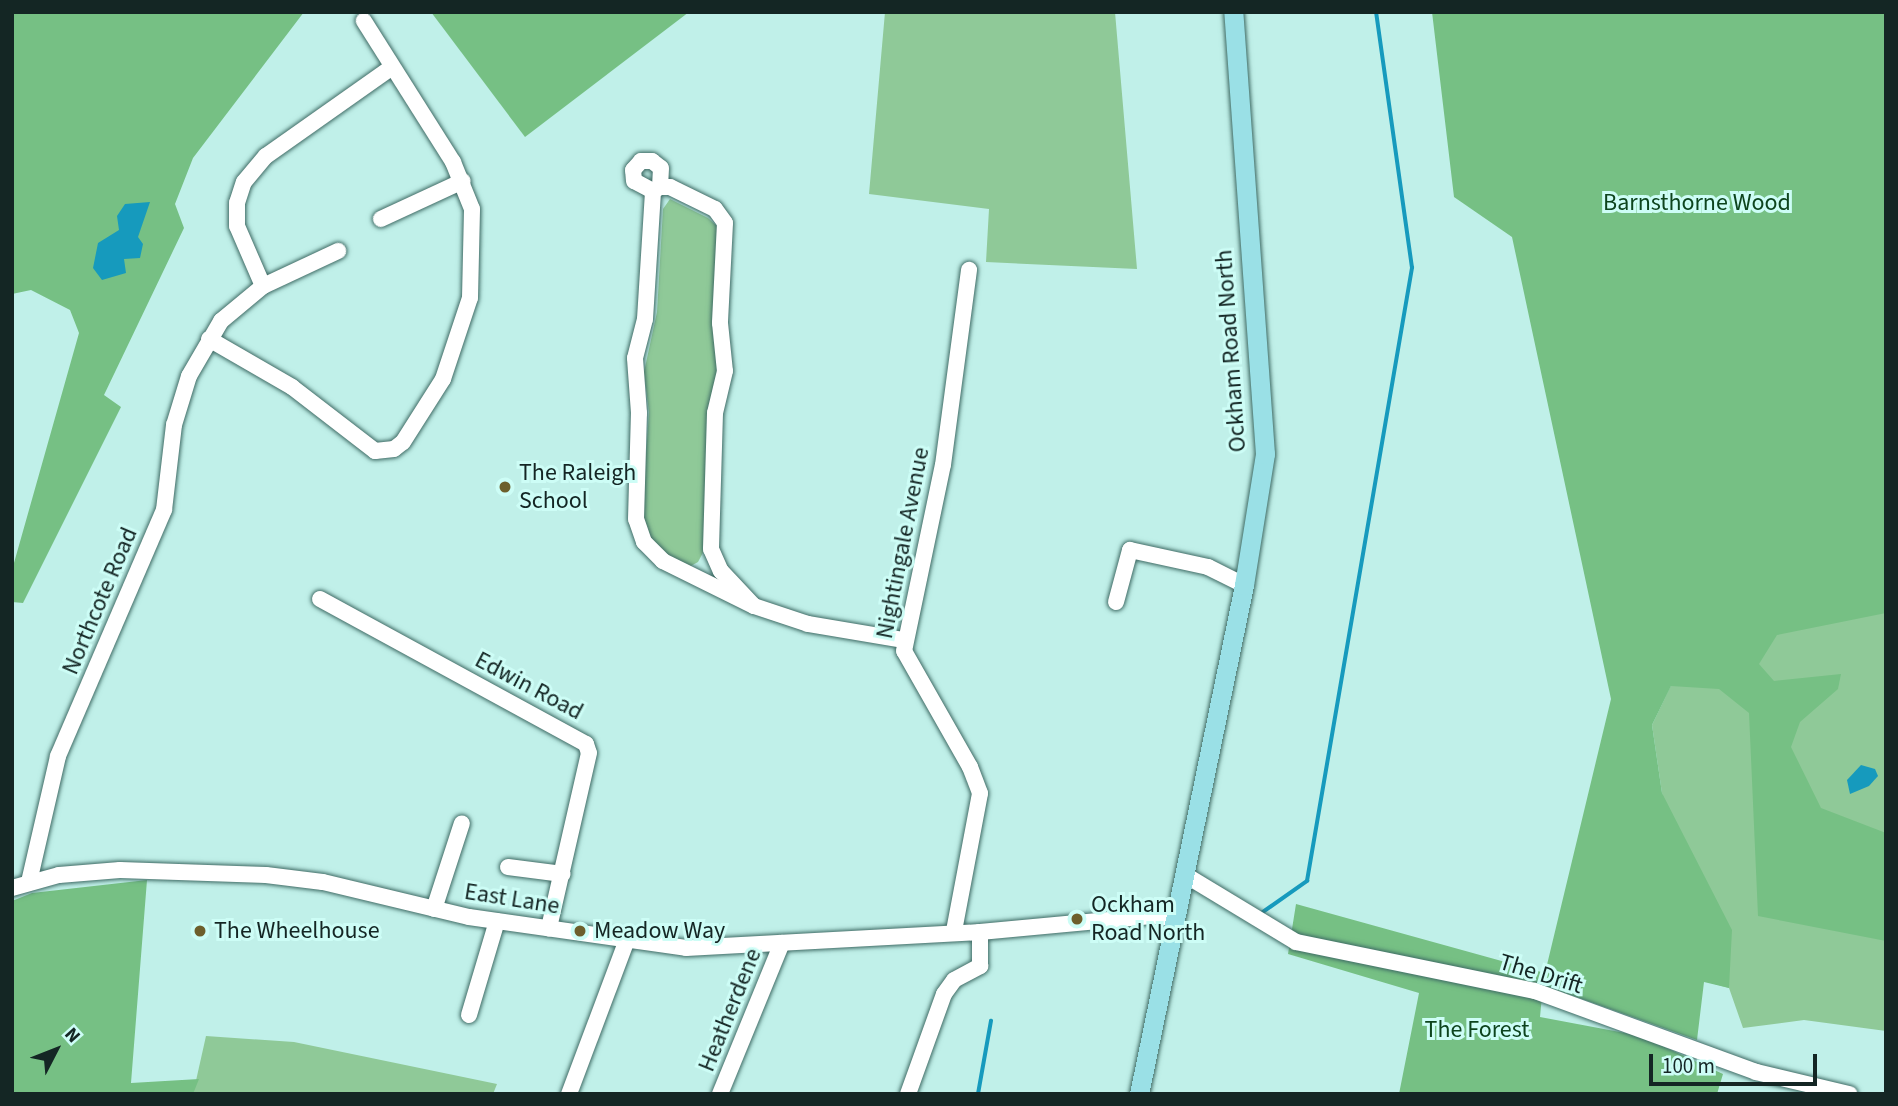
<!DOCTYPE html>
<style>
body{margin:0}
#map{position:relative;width:1898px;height:1106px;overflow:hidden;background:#c0f0e9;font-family:"Source Sans 3",sans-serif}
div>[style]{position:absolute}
.green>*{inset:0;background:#8fc998}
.forest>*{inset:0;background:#76c084}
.water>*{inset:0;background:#169abd}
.stream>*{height:3.5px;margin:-1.75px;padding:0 1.75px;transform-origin:1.75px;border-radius:1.75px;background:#169abd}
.roads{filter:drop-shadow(0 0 2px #3f6b65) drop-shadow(0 0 2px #3f6b65)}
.minor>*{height:16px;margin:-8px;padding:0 8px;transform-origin:8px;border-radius:8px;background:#fff}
.major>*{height:19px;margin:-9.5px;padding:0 9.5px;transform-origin:9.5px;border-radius:9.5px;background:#9ae0e6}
.dots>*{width:19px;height:19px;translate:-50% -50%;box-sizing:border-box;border:4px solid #cdfdf6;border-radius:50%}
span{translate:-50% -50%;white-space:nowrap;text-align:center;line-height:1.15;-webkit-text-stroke:6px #cdfdf6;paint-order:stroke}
.park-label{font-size:24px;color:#0d441d}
.street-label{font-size:24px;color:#142624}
.poi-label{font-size:24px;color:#142624}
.left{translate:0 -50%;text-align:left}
.frame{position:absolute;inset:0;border:14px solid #142624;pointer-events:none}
.north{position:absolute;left:21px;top:1015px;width:70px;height:70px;-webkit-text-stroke:5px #cdfdf6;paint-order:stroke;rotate:48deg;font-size:19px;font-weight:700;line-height:28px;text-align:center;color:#142624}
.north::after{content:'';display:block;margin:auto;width:24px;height:32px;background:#142624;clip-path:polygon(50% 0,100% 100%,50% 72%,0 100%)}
.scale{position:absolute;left:1649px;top:1054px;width:168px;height:32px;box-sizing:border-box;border:4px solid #142624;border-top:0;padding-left:9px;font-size:21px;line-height:24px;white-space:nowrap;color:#142624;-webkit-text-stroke:5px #cdfdf6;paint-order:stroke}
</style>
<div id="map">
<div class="green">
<i style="clip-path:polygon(885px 12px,1115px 12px,1137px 269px,986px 262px,989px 209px,869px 194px)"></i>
<i style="clip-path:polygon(670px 199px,708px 218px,719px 228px,721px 357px,707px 545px,698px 562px,687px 568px,663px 556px,648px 538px,642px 513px,649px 412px,644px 372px,657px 312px,663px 209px)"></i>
<i style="clip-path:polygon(1886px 593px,1886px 1031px,1804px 1020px,1743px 1028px,1729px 988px,1704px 981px,1662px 793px,1652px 725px,1688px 650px)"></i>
<i style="clip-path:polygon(206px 1036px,294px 1042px,497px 1084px,493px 1094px,193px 1094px)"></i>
</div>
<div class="forest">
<i style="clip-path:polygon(12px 12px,304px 12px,193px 158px,175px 204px,184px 228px,104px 395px,121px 407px,23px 603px,12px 602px,12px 570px,79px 333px,70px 310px,31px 290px,12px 294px)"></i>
<i style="clip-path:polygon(431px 12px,689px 12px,525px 137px)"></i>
<i style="clip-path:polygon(1432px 12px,1886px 12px,1886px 613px,1777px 635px,1759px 664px,1774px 681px,1841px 674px,1838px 689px,1800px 722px,1791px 747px,1821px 808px,1886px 833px,1886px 941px,1758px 916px,1749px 713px,1719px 689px,1671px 686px,1652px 725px,1662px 793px,1732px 930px,1729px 988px,1704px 982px,1697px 1040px,1543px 985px,1540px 1017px,1641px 1036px,1723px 1074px,1717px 1094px,1399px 1094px,1419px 993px,1288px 954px,1296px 904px,1545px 973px,1611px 699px,1512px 237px,1454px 197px)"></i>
<i style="clip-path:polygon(147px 880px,131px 1083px,199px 1079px,193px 1094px,12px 1094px,12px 901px,32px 893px)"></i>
</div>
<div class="water">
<i style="clip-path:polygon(150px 202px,138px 237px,143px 244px,140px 258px,124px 259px,126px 273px,102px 280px,93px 268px,98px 243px,119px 230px,117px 216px,125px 204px)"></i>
<i style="clip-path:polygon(1861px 765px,1875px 769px,1878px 776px,1869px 786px,1850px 794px,1847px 780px)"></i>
</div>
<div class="stream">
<i style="left:1263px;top:912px;width:54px;rotate:-35.2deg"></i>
<i style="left:1307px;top:881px;width:622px;rotate:-80.28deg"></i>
<i style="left:1412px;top:268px;width:259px;rotate:-98deg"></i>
<i style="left:978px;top:1094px;width:74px;rotate:-79.9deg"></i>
</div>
<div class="roads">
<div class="minor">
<i style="left:660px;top:187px;width:10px"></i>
<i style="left:670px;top:187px;width:50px;rotate:26.1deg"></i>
<i style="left:715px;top:209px;width:17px;rotate:54deg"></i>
<i style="left:725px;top:223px;width:100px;rotate:92.9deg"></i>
<i style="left:720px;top:323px;width:48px;rotate:84.1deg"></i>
<i style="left:725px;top:371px;width:43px;rotate:103.4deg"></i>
<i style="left:715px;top:413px;width:136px;rotate:91.7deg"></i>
<i style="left:711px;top:549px;width:24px;rotate:66deg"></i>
<i style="left:721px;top:571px;width:48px;rotate:46.7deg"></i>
<i style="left:754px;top:606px;width:102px;rotate:-153.7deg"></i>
<i style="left:663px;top:561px;width:27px;rotate:-135deg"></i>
<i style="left:644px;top:542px;width:24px;rotate:-109deg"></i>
<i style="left:636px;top:519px;width:106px;rotate:-88.4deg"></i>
<i style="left:639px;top:413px;width:55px;rotate:-94.2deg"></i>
<i style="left:635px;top:358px;width:40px;rotate:-75.6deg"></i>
<i style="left:645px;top:319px;width:128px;rotate:-86.4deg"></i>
<i style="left:653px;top:191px;width:8px;rotate:-30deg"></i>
<i style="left:653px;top:191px;width:21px;rotate:-152deg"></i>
<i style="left:634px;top:181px;width:11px;rotate:-95deg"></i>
<i style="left:633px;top:170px;width:12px;rotate:-48deg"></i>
<i style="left:641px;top:161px;width:11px"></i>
<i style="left:652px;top:161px;width:11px;rotate:38deg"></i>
<i style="left:661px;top:168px;width:19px;rotate:93deg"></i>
<i style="left:381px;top:219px;width:90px;rotate:-24.9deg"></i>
<i style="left:263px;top:286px;width:83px;rotate:-25deg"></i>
<i style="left:209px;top:339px;width:96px;rotate:30deg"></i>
<i style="left:292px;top:387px;width:105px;rotate:37.6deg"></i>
<i style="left:375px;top:451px;width:19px;rotate:-6deg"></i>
<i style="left:394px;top:449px;width:11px;rotate:-38deg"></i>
<i style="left:403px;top:442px;width:75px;rotate:-57.6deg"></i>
<i style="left:443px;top:379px;width:85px;rotate:-71.6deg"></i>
<i style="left:470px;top:298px;width:89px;rotate:-88.7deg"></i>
<i style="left:472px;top:209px;width:51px;rotate:-112deg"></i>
<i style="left:453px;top:162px;width:167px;rotate:-122.3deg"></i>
<i style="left:320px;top:599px;width:303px;rotate:28.6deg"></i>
<i style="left:586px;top:744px;width:9px;rotate:72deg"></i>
<i style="left:589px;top:753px;width:180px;rotate:102.9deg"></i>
<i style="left:1116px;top:602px;width:54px;rotate:-74.9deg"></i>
<i style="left:1130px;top:550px;width:80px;rotate:12.3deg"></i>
<i style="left:1208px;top:567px;width:40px;rotate:26.6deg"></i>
<i style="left:754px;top:606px;width:57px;rotate:18.4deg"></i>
<i style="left:808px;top:624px;width:97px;rotate:9.5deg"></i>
<i style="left:508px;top:867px;width:55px;rotate:7.3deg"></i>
<i style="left:1187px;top:876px;width:127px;rotate:31.2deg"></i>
<i style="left:1296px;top:942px;width:244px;rotate:11.6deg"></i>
<i style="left:1535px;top:991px;width:235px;rotate:20.1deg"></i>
<i style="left:1756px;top:1072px;width:96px;rotate:13.3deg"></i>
<i style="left:29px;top:882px;width:129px;rotate:-77deg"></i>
<i style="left:58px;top:756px;width:268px;rotate:-66.7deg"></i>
<i style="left:164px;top:510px;width:86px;rotate:-83.3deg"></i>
<i style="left:174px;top:425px;width:51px;rotate:-73deg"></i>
<i style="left:189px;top:376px;width:64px;rotate:-59.8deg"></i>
<i style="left:221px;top:321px;width:55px;rotate:-39.8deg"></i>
<i style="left:263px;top:286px;width:65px;rotate:-113.4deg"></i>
<i style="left:237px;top:226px;width:23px;rotate:-90deg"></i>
<i style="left:237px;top:203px;width:22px;rotate:-72deg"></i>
<i style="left:244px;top:182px;width:34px;rotate:-50deg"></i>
<i style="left:266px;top:156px;width:154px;rotate:-35.2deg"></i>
<i style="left:12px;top:888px;width:49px;rotate:-15.5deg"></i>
<i style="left:59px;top:875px;width:61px;rotate:-4.7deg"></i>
<i style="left:120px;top:870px;width:146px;rotate:2deg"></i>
<i style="left:266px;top:875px;width:57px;rotate:7deg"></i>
<i style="left:323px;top:882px;width:150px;rotate:13.5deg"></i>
<i style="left:469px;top:917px;width:219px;rotate:8.1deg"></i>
<i style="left:686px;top:948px;width:294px;rotate:-3.1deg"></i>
<i style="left:980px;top:932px;width:175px;rotate:-5.3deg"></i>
<i style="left:1154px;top:916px;width:23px;rotate:7deg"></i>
<i style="left:434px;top:909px;width:90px;rotate:-72deg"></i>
<i style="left:954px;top:931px;width:140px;rotate:-79.3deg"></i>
<i style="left:980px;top:793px;width:28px;rotate:-111deg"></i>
<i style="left:970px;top:767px;width:133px;rotate:-119.6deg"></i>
<i style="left:904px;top:651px;width:190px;rotate:-78.2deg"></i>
<i style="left:943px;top:465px;width:197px;rotate:-82.4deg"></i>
<i style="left:469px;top:1015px;width:98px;rotate:-73.4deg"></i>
<i style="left:569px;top:1094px;width:165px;rotate:-69.4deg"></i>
<i style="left:720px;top:1094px;width:163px;rotate:-67.7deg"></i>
<i style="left:908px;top:1094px;width:106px;rotate:-70.2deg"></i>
<i style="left:944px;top:994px;width:17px;rotate:-54deg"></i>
<i style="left:954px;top:980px;width:30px;rotate:-28deg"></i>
<i style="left:980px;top:966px;width:34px;rotate:-90deg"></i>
</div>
<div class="major">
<i style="left:1139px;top:1094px;width:520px;rotate:-78.34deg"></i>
<i style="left:1244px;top:585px;width:133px;rotate:-80.9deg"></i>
<i style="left:1265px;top:454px;width:443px;rotate:-94.1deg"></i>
</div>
</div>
<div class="dots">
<i style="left:505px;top:487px;background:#6d5f2c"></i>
<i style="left:1077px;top:919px;background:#6d5f2c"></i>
<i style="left:200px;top:931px;background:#6d5f2c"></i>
<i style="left:580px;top:931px;background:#6d5f2c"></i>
</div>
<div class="park-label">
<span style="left:1697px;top:203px">Barnsthorne Wood</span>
<span style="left:1477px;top:1030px">The Forest</span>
</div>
<div class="street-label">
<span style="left:1231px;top:351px;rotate:-94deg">Ockham Road North</span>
<span style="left:903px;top:543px;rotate:-79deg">Nightingale Avenue</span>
<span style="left:100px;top:601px;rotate:-67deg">Northcote Road</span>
<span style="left:529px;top:686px;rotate:28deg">Edwin Road</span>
<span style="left:512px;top:899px;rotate:9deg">East Lane</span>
<span style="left:1541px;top:974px;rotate:17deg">The Drift</span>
<span style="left:730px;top:1010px;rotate:-68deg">Heatherdene</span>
</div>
<div class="poi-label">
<span class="left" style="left:519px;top:487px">The Raleigh<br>School</span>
<span class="left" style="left:1091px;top:919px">Ockham<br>Road North</span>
<span class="left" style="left:214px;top:931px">The Wheelhouse</span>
<span class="left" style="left:594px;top:931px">Meadow Way</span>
</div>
<div class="frame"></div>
<div class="north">N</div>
<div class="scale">100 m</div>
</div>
